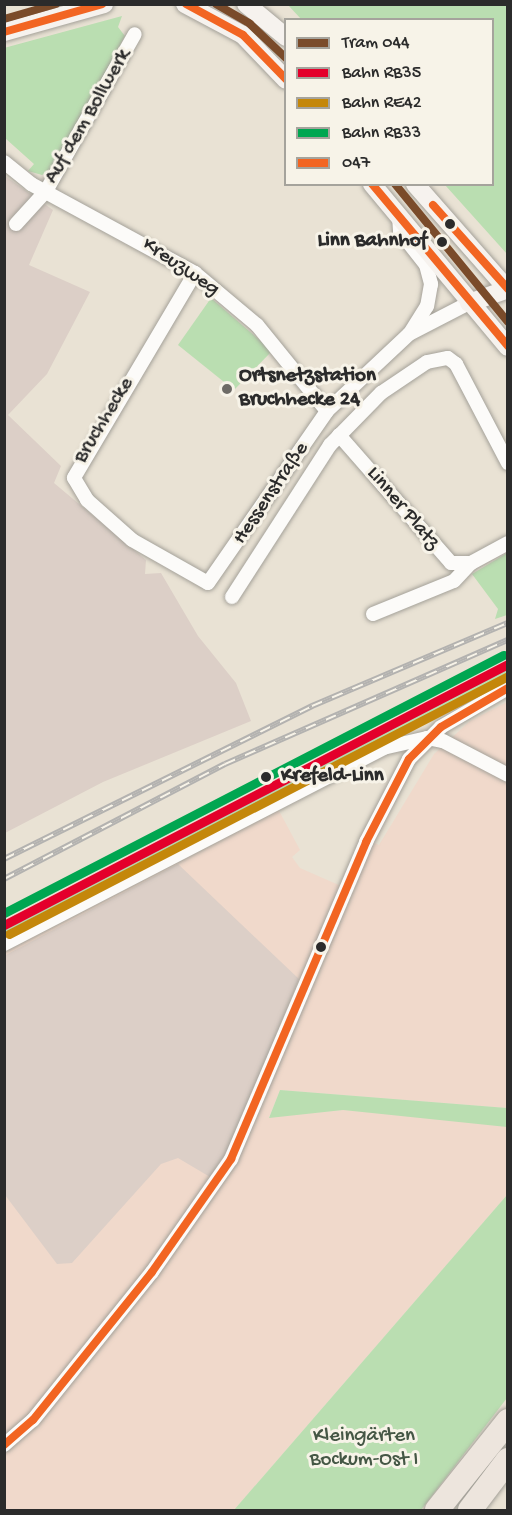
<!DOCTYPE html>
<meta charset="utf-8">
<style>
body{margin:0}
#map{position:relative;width:512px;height:1515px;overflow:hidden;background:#e9e2d4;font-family:"Gochi Hand",sans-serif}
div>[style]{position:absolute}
.built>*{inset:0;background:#f0d9cb}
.industrial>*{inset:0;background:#dccfc7}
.green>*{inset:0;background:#badeb1}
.roads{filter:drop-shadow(0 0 2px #a4a199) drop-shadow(0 0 2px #a4a199)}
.street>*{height:14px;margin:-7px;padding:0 7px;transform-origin:7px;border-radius:7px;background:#fcfbf9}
.secondary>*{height:18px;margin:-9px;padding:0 9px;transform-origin:9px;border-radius:9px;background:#f6f2ee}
.highway>*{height:24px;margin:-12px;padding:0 12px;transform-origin:12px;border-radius:12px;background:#ede5dd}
.rail>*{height:6px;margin-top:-3px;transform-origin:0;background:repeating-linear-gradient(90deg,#f7f3e8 0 11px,#b3b2b0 0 22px);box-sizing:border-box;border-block:2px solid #b3b2b0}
.bus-1>*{height:8px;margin:-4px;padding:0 4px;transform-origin:4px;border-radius:4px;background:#f26522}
.rail-1>*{height:9px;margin:-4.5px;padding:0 4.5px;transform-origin:4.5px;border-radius:4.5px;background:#e4002b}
.rail-2>*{height:9px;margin:-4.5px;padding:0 4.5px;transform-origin:4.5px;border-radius:4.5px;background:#c4870b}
.rail-3>*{height:9px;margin:-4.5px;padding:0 4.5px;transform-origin:4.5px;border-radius:4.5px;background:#00a651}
.tram-1>*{height:8px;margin:-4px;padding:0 4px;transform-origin:4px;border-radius:4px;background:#7a4b2a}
.dots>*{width:16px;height:16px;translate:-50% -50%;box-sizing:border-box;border:3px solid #f7f3e8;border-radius:50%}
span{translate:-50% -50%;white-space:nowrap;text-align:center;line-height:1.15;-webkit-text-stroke:6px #f7f3e8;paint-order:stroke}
.street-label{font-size:21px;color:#2b2b2b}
.stop-label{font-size:21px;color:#2b2b2b;font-weight:700}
.right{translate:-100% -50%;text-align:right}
.left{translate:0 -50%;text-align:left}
.poi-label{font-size:21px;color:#2b2b2b;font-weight:700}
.park-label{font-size:21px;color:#455745}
.frame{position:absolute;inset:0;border:6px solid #2b2b2b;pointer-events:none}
.legend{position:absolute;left:284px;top:18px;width:210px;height:168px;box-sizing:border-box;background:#f7f3e8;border:2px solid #a5a39c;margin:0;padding:8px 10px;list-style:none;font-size:18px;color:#2b2b2b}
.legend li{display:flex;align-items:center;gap:12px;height:30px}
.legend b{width:30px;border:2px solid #a5a39c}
</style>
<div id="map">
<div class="built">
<i style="clip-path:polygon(507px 702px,507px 1108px,280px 1090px,269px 1117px,343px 1110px,503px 1123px,507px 1127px,507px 1195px,234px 1510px,5px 1510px,5px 949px,277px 807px,300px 850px,292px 857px,300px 868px,341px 886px,361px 836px,379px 845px,434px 754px,470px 721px)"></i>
</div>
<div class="industrial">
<i style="clip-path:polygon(5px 176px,53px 210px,29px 265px,90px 292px,47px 374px,8px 415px,61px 466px,54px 483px,146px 560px,145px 574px,161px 573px,198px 636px,236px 683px,251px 721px,103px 782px,5px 833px)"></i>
<i style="clip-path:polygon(178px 864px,299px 979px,232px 1143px,210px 1177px,178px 1158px,161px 1164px,72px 1263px,57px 1264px,5px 1195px,4px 956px)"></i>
</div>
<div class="green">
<i style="clip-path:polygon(288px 5px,507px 5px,507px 254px,445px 185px,492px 184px,492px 20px,301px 19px)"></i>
<i style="clip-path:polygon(122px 16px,118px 27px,125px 36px,56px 167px,42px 175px,28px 171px,34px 164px,5px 138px,4px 48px)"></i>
<i style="clip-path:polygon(211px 298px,272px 351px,234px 390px,178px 345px)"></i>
<i style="clip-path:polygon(507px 553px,507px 615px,495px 619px,498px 609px,472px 574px)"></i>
<i style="clip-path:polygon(507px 669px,507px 676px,424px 724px,379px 741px,5px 937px,5px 927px)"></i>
<i style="clip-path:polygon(280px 1090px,507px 1108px,507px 1127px,343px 1110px,269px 1118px)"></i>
<i style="clip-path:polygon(507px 1195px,507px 1398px,421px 1510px,234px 1510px)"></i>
</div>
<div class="roads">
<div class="street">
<i style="left:4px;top:162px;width:35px;rotate:39deg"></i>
<i style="left:31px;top:184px;width:187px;rotate:28.5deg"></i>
<i style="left:195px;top:273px;width:81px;rotate:40deg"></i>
<i style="left:257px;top:325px;width:111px;rotate:50.9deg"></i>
<i style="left:399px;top:216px;width:16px;rotate:86deg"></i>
<i style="left:400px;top:232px;width:42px;rotate:51.8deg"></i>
<i style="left:426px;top:265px;width:20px;rotate:75deg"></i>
<i style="left:431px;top:284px;width:22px;rotate:100deg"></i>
<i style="left:427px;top:306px;width:31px;rotate:122deg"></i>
<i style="left:16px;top:224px;width:45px;rotate:-47.7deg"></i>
<i style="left:46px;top:191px;width:180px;rotate:-60.5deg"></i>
<i style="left:195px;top:273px;width:238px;rotate:120.6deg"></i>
<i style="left:74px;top:478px;width:26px;rotate:59deg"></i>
<i style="left:87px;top:500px;width:60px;rotate:41.6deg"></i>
<i style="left:132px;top:540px;width:87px;rotate:29.5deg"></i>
<i style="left:208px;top:583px;width:209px;rotate:-55.3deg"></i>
<i style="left:327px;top:411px;width:112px;rotate:-43.2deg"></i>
<i style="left:409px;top:334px;width:68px;rotate:-27.3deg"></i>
<i style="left:339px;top:435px;width:170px;rotate:48.8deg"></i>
<i style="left:451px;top:563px;width:20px"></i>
<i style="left:471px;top:563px;width:42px;rotate:-28.4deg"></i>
<i style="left:232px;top:597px;width:181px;rotate:-57.2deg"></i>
<i style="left:330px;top:445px;width:73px;rotate:-45.6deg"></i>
<i style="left:381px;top:393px;width:55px;rotate:-34deg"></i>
<i style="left:427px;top:362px;width:21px;rotate:-11deg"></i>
<i style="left:448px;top:358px;width:10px;rotate:37deg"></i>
<i style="left:456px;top:364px;width:112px;rotate:62.3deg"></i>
<i style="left:373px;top:614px;width:87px;rotate:-22.2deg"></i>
<i style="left:454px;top:581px;width:25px;rotate:-47deg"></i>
<i style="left:4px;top:944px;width:427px;rotate:-27.3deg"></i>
<i style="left:383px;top:748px;width:45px;rotate:-12.8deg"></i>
<i style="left:427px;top:738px;width:16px;rotate:11deg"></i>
<i style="left:443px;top:741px;width:73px;rotate:27.6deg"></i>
<i style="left:4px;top:1445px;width:38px;rotate:-41deg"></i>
<i style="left:33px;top:1420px;width:190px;rotate:-51.2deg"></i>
<i style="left:152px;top:1272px;width:138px;rotate:-55deg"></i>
<i style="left:231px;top:1159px;width:345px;rotate:-66.9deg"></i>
<i style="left:366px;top:842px;width:93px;rotate:-62.6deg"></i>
<i style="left:409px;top:759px;width:45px;rotate:-45deg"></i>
<i style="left:441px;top:727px;width:78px;rotate:-30.2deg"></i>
</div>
<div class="secondary">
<i style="left:185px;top:4px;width:66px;rotate:28.1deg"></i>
<i style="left:243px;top:35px;width:62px;rotate:46.3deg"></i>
<i style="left:246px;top:4px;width:52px;rotate:39.5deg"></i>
<i style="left:4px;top:32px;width:104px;rotate:-15.6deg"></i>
<i style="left:372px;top:184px;width:212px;rotate:50.2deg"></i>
<i style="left:415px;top:184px;width:141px;rotate:48.7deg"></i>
<i style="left:469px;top:303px;width:41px;rotate:-19.7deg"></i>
</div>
<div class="highway">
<i style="left:437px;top:1510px;width:114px;rotate:-51.4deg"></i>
<i style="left:470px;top:1510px;width:63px;rotate:-52.8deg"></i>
</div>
</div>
<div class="rail">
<i style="left:4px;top:859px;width:344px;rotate:-26.4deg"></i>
<i style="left:312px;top:706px;width:213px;rotate:-23deg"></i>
<i style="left:4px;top:879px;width:249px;rotate:-27.5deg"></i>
<i style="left:225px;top:764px;width:309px;rotate:-23.7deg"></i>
</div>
<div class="bus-1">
<i style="left:186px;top:4px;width:65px;rotate:28.5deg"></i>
<i style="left:243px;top:35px;width:62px;rotate:45.7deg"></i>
<i style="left:4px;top:32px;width:102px;rotate:-15.9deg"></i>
<i style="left:372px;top:184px;width:212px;rotate:50deg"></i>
<i style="left:433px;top:205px;width:113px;rotate:48.2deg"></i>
<i style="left:4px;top:1445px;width:38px;rotate:-41deg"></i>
<i style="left:33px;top:1420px;width:190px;rotate:-51.2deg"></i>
<i style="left:152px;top:1272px;width:138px;rotate:-55deg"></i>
<i style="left:231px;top:1159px;width:345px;rotate:-66.9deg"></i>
<i style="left:366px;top:842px;width:93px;rotate:-62.6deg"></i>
<i style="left:409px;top:759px;width:45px;rotate:-45deg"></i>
<i style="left:441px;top:727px;width:78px;rotate:-30.2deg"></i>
</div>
<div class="rail-1">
<i style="left:4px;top:925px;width:568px;rotate:-27.38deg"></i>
</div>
<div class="rail-2">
<i style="left:9px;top:934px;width:562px;rotate:-27.34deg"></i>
</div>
<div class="rail-3">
<i style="left:4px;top:913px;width:562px;rotate:-27.34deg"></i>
</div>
<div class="tram-1">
<i style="left:216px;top:4px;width:39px;rotate:30deg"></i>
<i style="left:250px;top:24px;width:50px;rotate:43.4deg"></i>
<i style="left:4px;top:19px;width:54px;rotate:-16.1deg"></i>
<i style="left:395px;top:184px;width:178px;rotate:50.7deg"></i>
</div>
<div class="dots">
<i style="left:450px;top:224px;background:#2b2b2b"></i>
<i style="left:442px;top:242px;background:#2b2b2b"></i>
<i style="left:227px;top:389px;background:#6e6b66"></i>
<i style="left:266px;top:777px;background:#2b2b2b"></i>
<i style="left:321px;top:947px;background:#2b2b2b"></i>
</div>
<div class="street-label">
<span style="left:89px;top:117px;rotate:-60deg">Auf dem Bollwerk</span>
<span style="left:180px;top:268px;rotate:34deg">Kreuzweg</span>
<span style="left:105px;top:421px;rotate:-59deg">Bruchhecke</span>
<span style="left:272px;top:494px;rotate:-56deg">Hessenstraße</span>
<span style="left:402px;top:509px;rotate:50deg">Linner Platz</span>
</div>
<div class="stop-label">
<span class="right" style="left:427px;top:242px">Linn Bahnhof</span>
<span class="left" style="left:281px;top:777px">Krefeld-Linn</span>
</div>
<div class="poi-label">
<span class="left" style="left:239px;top:389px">Ortsnetzstation<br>Bruchhecke 24</span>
</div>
<div class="park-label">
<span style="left:364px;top:1449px">Kleingärten<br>Bockum-Ost I</span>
</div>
<div class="frame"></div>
<ul class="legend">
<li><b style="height:8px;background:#7a4b2a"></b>Tram 044</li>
<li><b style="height:8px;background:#e4002b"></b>Bahn RB35</li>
<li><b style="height:8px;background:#c4870b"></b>Bahn RE42</li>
<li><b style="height:8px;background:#00a651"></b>Bahn RB33</li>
<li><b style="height:8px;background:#f26522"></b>047</li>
</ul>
</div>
